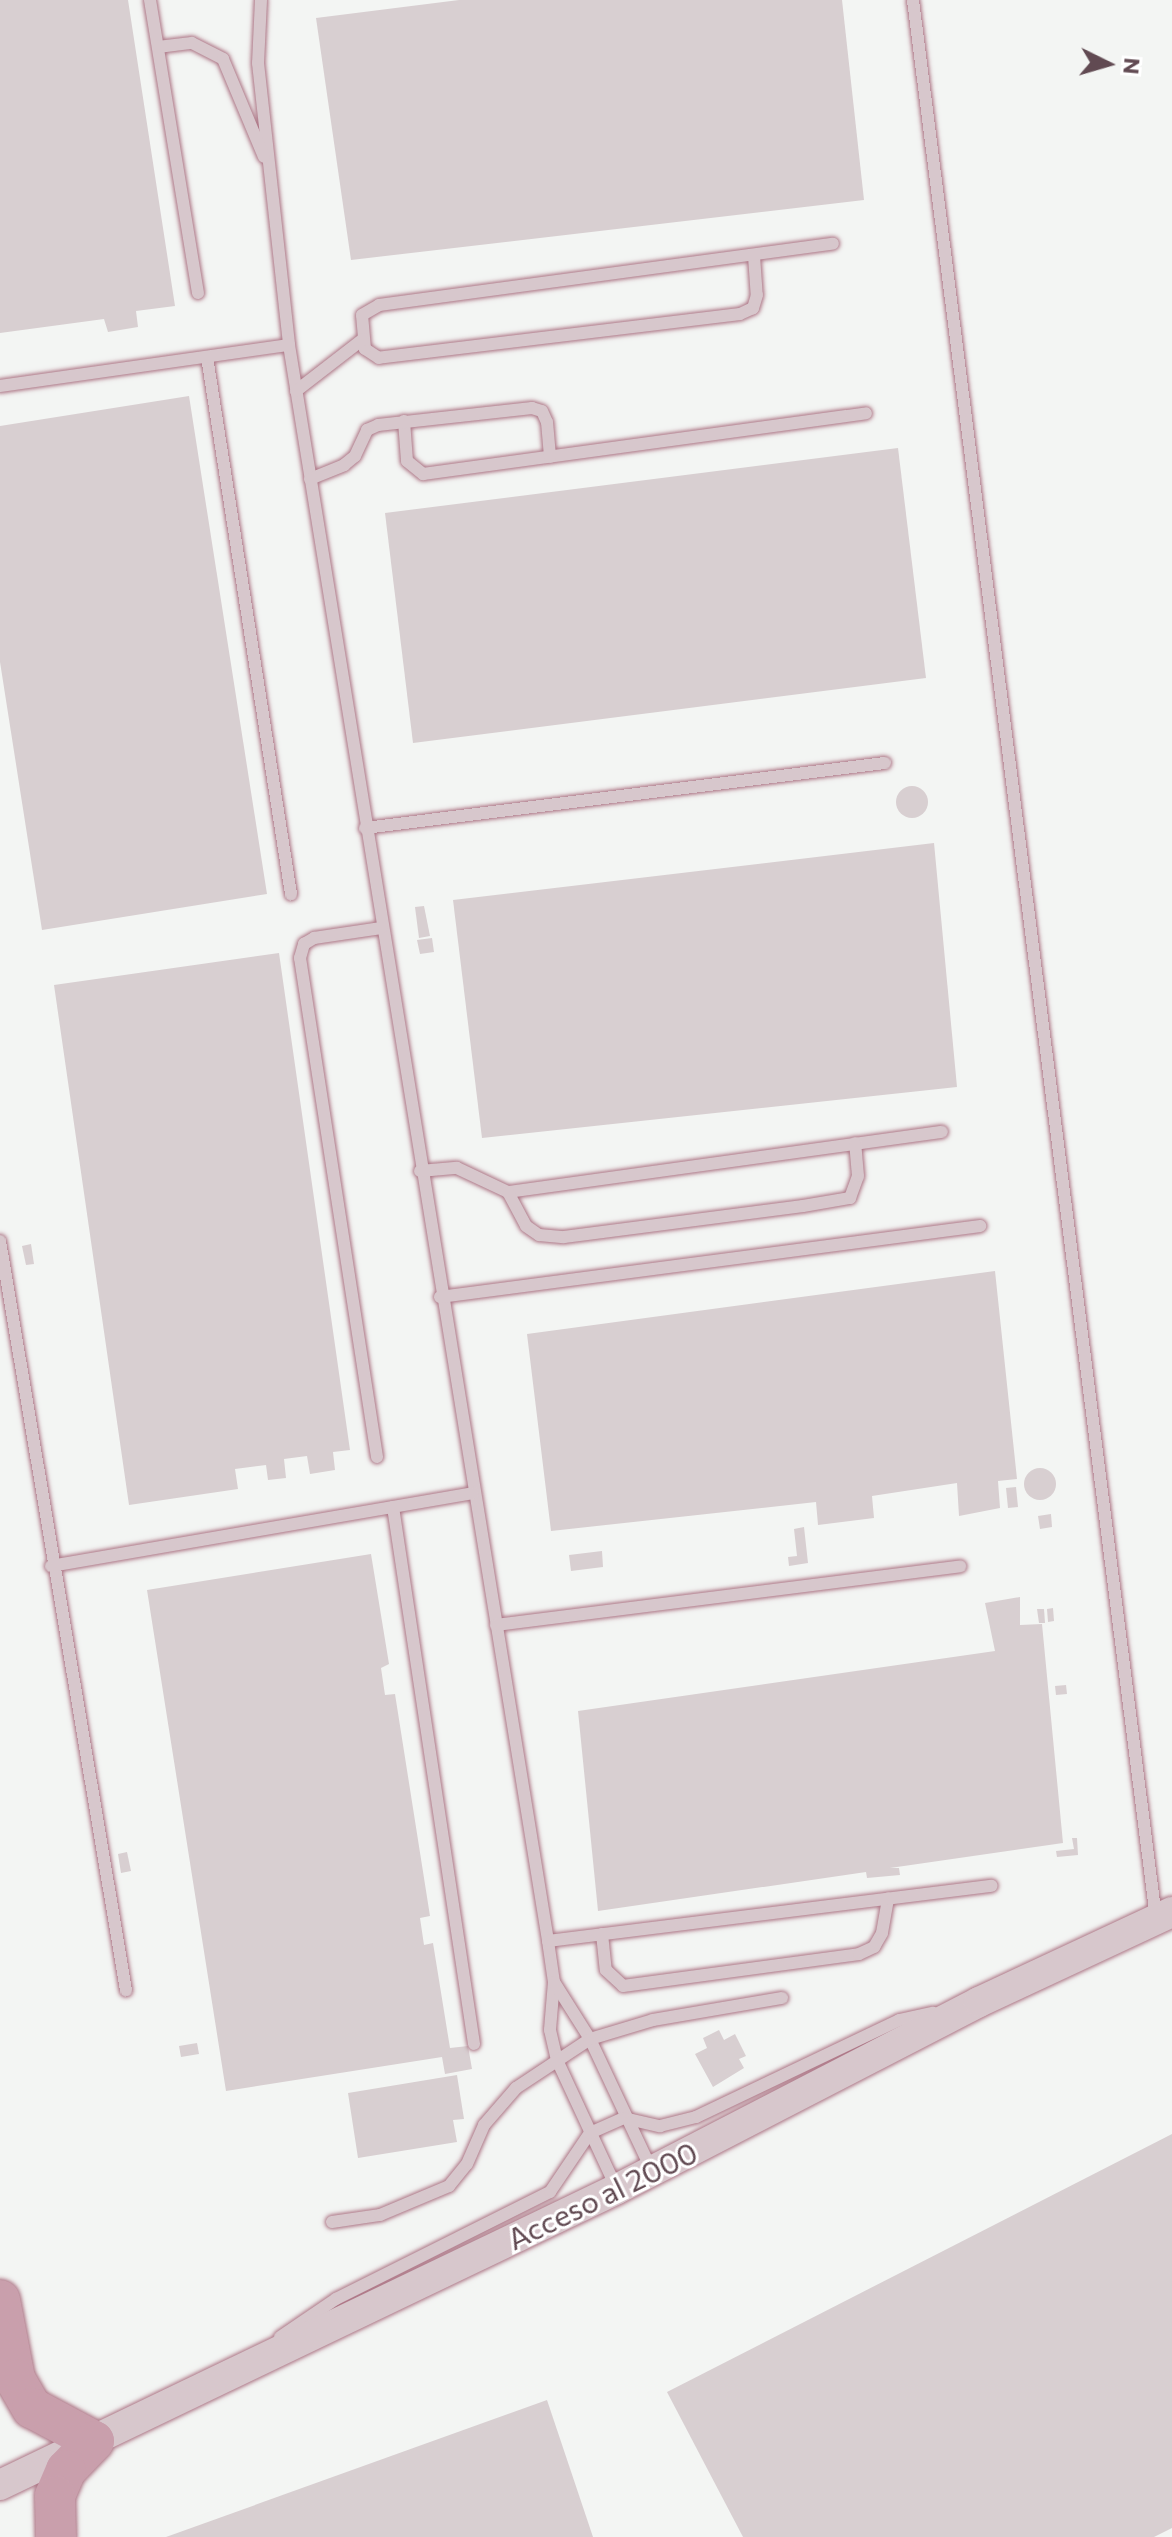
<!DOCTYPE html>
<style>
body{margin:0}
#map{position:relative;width:1172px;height:2537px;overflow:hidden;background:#f3f5f3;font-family:Commissioner,sans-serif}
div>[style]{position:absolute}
.building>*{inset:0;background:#d8cfd1}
.round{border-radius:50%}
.roads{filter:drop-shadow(0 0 2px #ad7686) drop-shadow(0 0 2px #ad7686)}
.service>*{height:12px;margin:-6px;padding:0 6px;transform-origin:6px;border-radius:6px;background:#d7c7cc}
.tertiary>*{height:30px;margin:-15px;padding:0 15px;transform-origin:15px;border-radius:15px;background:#d7c7cc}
.trunk>*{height:40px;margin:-20px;padding:0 20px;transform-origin:20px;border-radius:20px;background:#c99fac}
span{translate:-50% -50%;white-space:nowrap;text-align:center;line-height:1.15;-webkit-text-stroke:6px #fff;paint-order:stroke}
.street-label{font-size:30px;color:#614a52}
.north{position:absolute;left:1068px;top:24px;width:80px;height:80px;-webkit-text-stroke:6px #fff;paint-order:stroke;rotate:95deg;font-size:22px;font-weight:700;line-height:32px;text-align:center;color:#614a52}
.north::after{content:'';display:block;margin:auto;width:28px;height:36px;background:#614a52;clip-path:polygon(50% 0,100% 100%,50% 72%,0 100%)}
</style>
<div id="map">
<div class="building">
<i style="clip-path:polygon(0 0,128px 0,175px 306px,136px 311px,138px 327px,108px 332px,104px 319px,0 333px)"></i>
<i style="clip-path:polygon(459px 0,842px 0,864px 200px,351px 260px,316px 18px)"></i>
<i style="clip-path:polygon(189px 396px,267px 894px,42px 930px,0 662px,0 426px)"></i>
<i style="clip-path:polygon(898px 448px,926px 678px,413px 743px,385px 513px)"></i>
<i class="round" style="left:896px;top:786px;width:32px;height:32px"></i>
<i style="clip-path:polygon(934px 843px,957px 1087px,482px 1138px,453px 900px)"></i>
<i style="clip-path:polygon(424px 906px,430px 936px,419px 938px,415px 907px)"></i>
<i style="clip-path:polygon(432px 938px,434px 952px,420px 954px,417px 940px)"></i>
<i style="clip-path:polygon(279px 953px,350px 1450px,333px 1452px,335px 1470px,310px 1474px,307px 1456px,284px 1459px,286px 1478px,268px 1480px,266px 1465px,235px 1469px,238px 1489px,129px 1505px,54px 985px)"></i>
<i style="clip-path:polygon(31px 1244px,34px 1264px,26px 1265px,22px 1246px)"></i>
<i style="clip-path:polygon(995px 1271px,1017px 1479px,998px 1481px,1000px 1508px,959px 1516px,957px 1483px,872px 1496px,874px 1518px,818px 1525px,816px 1502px,551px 1531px,527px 1334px)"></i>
<i class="round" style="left:1024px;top:1468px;width:32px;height:32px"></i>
<i style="clip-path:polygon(1016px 1487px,1018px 1507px,1008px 1508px,1006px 1488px)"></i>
<i style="clip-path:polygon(1051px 1514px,1052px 1527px,1040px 1529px,1038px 1516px)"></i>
<i style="clip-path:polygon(804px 1527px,808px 1563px,789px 1566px,788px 1557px,797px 1556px,794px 1529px)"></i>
<i style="clip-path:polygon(602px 1551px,603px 1567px,571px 1571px,569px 1555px)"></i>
<i style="clip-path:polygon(371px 1554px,389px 1664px,381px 1668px,385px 1695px,395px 1694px,430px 1916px,420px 1918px,424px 1945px,433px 1943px,450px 2048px,468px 2046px,472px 2069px,445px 2074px,442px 2057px,226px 2091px,147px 1590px)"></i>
<i style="clip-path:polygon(1020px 1597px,1020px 1625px,1042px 1624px,1063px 1843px,890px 1868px,899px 1868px,900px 1875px,867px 1878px,866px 1872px,598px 1911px,578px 1711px,995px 1651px,985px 1603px)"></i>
<i style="clip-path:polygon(1053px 1608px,1054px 1621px,1048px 1622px,1047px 1609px)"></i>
<i style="clip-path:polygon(1037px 1609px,1044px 1609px,1045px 1623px,1039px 1623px)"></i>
<i style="clip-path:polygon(1066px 1685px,1067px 1694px,1056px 1695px,1055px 1686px)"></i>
<i style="clip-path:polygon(1072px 1838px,1077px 1838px,1078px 1855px,1057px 1857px,1056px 1851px,1074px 1849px)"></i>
<i style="clip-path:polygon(127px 1852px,131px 1871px,121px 1873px,118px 1854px)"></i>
<i style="clip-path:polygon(719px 2030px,724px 2040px,735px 2034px,746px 2056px,739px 2059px,744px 2068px,713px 2087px,695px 2054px,707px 2048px,703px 2038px)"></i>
<i style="clip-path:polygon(197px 2043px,199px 2054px,181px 2057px,179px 2046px)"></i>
<i style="clip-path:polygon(457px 2075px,464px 2119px,453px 2120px,457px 2142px,358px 2158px,348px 2093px)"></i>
<i style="clip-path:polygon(1172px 2134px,1172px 2528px,1154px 2537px,743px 2537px,667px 2392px)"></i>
<i style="clip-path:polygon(547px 2400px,593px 2537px,166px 2537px)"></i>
</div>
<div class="roads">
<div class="service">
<i style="left:150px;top:0;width:297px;rotate:80.7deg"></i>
<i style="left:261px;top:0;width:63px;rotate:92.7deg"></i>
<i style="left:258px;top:63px;width:284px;rotate:83.7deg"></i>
<i style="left:289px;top:345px;width:1617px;rotate:80.78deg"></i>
<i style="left:548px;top:1941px;width:41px;rotate:81.7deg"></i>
<i style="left:554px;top:1982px;width:48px;rotate:94.8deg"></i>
<i style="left:550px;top:2030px;width:31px;rotate:77deg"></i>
<i style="left:557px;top:2060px;width:142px;rotate:65.1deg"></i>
<i style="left:913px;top:0;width:1932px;rotate:82.78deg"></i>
<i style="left:158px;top:47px;width:34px;rotate:-7deg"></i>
<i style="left:192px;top:43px;width:35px;rotate:27deg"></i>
<i style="left:223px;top:59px;width:106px;rotate:67.3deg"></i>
<i style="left:754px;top:256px;width:39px;rotate:86deg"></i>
<i style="left:757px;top:295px;width:14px;rotate:107deg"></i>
<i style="left:753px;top:308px;width:14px;rotate:155deg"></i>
<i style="left:740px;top:314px;width:364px;rotate:173.1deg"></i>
<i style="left:379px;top:358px;width:17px;rotate:-147deg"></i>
<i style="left:365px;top:349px;width:34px;rotate:-95deg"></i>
<i style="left:362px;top:315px;width:20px;rotate:-30deg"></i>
<i style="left:379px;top:305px;width:458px;rotate:-7.7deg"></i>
<i style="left:207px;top:357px;width:544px;rotate:81.11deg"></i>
<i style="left:0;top:386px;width:292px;rotate:-8.1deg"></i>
<i style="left:296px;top:391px;width:85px;rotate:-37.8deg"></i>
<i style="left:404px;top:421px;width:40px;rotate:85.7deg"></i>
<i style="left:407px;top:461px;width:21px;rotate:39deg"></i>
<i style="left:423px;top:474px;width:447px;rotate:-7.8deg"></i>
<i style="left:310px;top:479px;width:37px;rotate:-22deg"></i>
<i style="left:344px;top:465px;width:14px;rotate:-39deg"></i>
<i style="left:355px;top:456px;width:29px;rotate:-65deg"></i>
<i style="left:367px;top:430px;width:12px;rotate:-24deg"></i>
<i style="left:378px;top:425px;width:155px;rotate:-6.3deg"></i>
<i style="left:532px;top:408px;width:10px;rotate:17deg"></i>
<i style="left:542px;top:411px;width:12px;rotate:66deg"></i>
<i style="left:547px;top:422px;width:35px;rotate:85deg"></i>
<i style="left:365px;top:828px;width:524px;rotate:-7.13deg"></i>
<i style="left:420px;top:1171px;width:37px;rotate:-5deg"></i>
<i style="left:457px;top:1168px;width:56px;rotate:25.2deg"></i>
<i style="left:508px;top:1192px;width:438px;rotate:-7.9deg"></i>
<i style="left:508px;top:1192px;width:38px;rotate:62deg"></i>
<i style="left:526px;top:1226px;width:16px;rotate:35deg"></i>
<i style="left:539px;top:1235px;width:25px;rotate:5deg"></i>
<i style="left:564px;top:1237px;width:241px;rotate:-7.4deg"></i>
<i style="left:803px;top:1206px;width:48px;rotate:-9.7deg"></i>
<i style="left:850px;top:1198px;width:23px;rotate:-70deg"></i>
<i style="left:858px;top:1176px;width:33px;rotate:-95deg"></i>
<i style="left:0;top:1241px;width:760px;rotate:80.45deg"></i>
<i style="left:440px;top:1297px;width:545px;rotate:-7.49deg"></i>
<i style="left:377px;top:1457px;width:505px;rotate:-98.77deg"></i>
<i style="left:300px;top:958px;width:15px;rotate:-74deg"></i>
<i style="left:304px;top:944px;width:12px;rotate:-31deg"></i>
<i style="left:314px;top:938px;width:68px;rotate:-8.5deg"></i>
<i style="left:393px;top:1507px;width:543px;rotate:81.42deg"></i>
<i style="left:51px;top:1566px;width:428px;rotate:-9.8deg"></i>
<i style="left:496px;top:1625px;width:468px;rotate:-7.2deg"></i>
<i style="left:602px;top:1934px;width:36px;rotate:84deg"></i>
<i style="left:606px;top:1970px;width:23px;rotate:43deg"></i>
<i style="left:623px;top:1986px;width:238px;rotate:-7.7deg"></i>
<i style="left:859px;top:1954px;width:17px;rotate:-25deg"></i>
<i style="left:874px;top:1947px;width:16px;rotate:-60deg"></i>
<i style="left:882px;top:1933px;width:35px;rotate:-80deg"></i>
<i style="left:548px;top:1941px;width:447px;rotate:-7.1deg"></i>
<i style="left:554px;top:1982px;width:67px;rotate:57.7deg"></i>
<i style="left:590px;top:2039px;width:146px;rotate:64.8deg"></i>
<i style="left:332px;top:2222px;width:49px;rotate:-8.3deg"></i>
<i style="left:380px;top:2215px;width:75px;rotate:-22.8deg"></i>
<i style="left:449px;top:2186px;width:28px;rotate:-51deg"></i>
<i style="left:467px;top:2164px;width:43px;rotate:-66.4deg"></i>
<i style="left:484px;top:2125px;width:49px;rotate:-49.1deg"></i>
<i style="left:516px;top:2088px;width:89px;rotate:-33.5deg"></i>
<i style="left:590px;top:2039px;width:66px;rotate:-16.8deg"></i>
<i style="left:653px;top:2020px;width:131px;rotate:-9.7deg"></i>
<i style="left:280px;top:2337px;width:68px;rotate:-34.2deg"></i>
<i style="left:336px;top:2299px;width:239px;rotate:-26.6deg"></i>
<i style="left:550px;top:2192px;width:71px;rotate:-55.9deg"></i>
<i style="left:590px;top:2133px;width:37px;rotate:-24deg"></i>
<i style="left:624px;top:2118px;width:37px;rotate:13deg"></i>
<i style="left:660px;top:2126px;width:37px;rotate:-14deg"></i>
<i style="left:696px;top:2117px;width:225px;rotate:-25.5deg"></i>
<i style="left:899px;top:2020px;width:35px;rotate:-12deg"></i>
</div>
<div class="tertiary">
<i style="left:0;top:2485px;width:684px;rotate:-25.63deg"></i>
<i style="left:617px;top:2189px;width:407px;rotate:-27.3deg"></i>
<i style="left:979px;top:2002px;width:213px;rotate:-25deg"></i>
</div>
<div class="trunk">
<i style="left:0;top:2300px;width:80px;rotate:79.2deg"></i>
<i style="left:15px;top:2379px;width:34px;rotate:60deg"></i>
<i style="left:32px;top:2408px;width:70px;rotate:28deg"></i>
<i style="left:94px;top:2441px;width:40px;rotate:134deg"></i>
<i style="left:66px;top:2470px;width:28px;rotate:113deg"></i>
<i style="left:55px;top:2496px;width:41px;rotate:88.6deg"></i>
</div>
</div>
<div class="street-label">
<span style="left:602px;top:2195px;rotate:-26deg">Acceso al 2000</span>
</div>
<div class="north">N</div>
</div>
